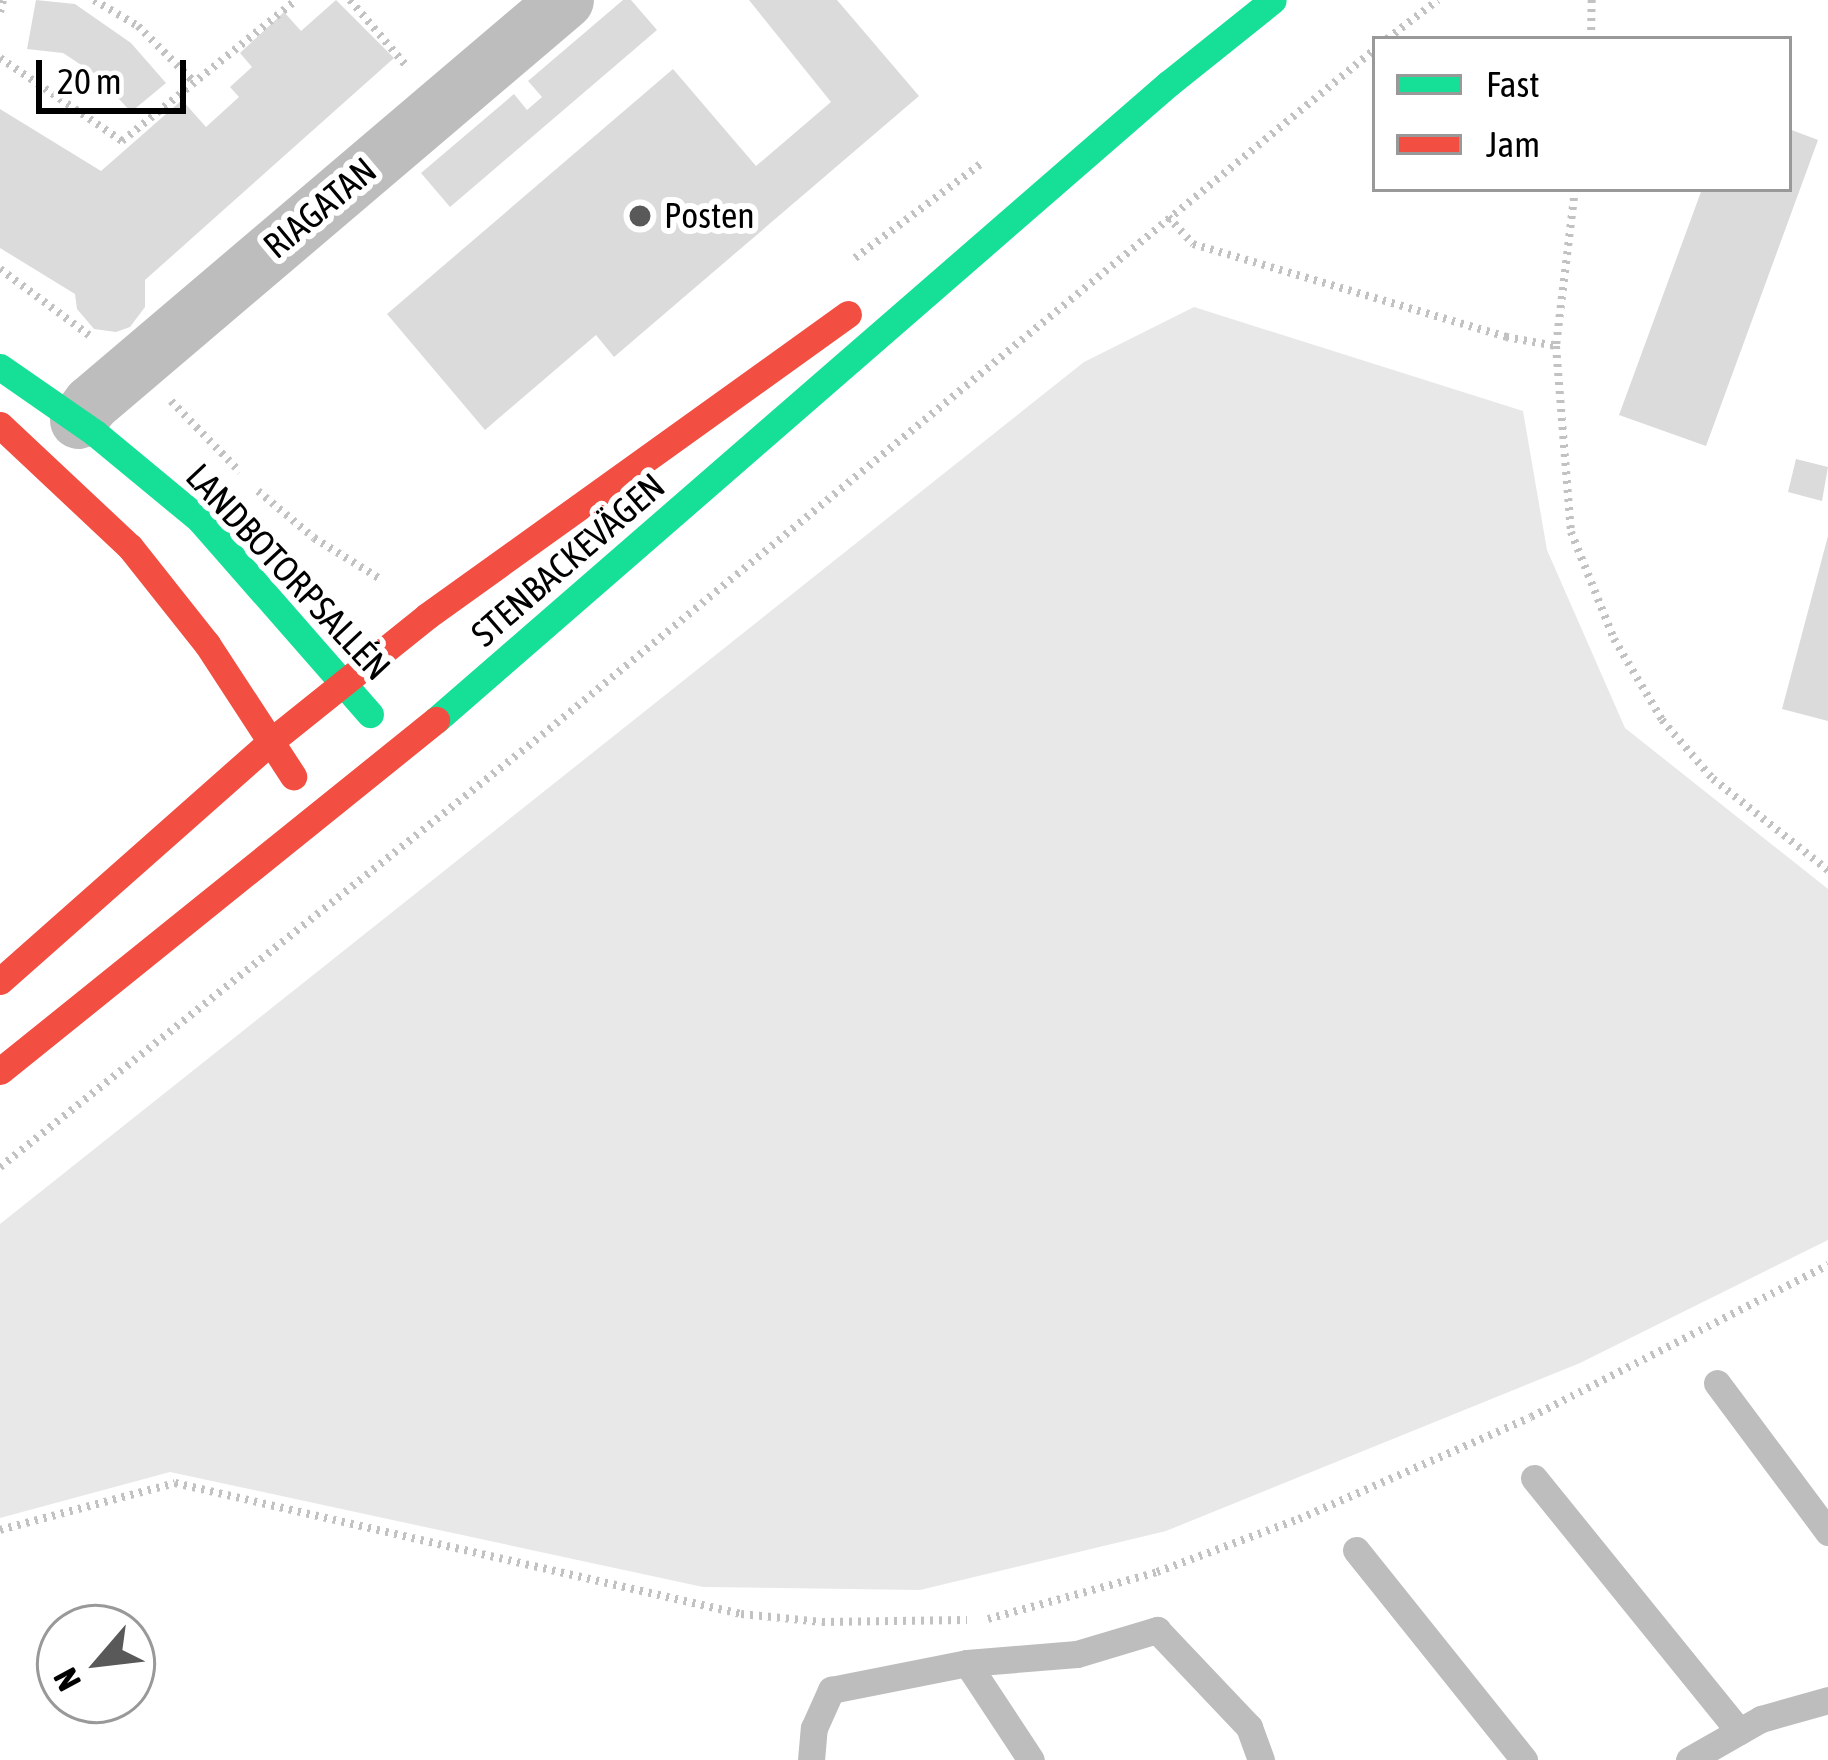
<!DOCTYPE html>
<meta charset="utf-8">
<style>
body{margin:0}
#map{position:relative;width:1828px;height:1760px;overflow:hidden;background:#fff;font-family:"Asap Condensed",sans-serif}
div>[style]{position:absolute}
.green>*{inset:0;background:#e8e8e8}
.building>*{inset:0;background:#dbdbdb}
.path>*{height:8px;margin-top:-4px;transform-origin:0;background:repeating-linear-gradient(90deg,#c2c2c2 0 3px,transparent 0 9px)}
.lane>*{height:27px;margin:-13.5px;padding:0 13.5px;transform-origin:13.5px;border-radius:13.5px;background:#bdbdbd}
.street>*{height:57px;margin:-28.5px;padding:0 28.5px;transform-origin:28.5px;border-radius:28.5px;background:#bdbdbd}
.fast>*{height:27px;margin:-13.5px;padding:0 13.5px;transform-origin:13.5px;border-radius:13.5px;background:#16e098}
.jam>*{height:27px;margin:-13.5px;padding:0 13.5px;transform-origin:13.5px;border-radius:13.5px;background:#f24e42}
.dots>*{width:33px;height:33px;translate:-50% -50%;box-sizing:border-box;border:6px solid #fff;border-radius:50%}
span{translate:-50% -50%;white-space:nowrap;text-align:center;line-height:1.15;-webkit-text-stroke:12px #fff;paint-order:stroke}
.street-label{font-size:36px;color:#000}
.poi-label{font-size:36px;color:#000}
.left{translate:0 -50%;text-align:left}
.legend{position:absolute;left:1372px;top:36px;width:420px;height:156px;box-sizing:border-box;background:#fff;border:3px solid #999;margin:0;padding:15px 21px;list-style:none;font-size:36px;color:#000}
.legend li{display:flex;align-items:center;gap:24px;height:60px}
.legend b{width:60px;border:3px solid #999}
.north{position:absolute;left:36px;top:1604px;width:120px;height:120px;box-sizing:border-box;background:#fff;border:3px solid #999;border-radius:50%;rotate:242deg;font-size:33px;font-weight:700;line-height:48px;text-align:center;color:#000}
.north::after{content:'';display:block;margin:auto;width:42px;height:54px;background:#595959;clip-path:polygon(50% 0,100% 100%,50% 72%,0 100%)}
.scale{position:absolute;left:36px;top:60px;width:150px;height:54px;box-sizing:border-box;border:6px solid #000;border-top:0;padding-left:15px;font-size:36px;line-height:42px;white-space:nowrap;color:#000;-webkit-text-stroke:9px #fff;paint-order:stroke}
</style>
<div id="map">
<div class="green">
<i style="clip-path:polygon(1194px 307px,1523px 411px,1547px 550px,1625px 728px,1828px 889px,1828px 1240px,1580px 1363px,1166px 1531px,920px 1590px,703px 1587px,170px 1472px,0 1518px,0 1224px,1084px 362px)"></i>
</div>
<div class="building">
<i style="clip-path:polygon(36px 0,75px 4px,131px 43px,166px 83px,131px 112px,98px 76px,63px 53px,27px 49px)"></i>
<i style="clip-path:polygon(336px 0,394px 58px,145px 280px,145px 307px,130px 327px,116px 332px,94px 329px,77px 309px,75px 294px,0 248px,0 109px,101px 171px,182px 100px,206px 127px,239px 97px,230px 87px,252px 67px,240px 53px,284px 12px,301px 31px)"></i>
<i style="clip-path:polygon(623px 0,631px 0,657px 30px,450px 207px,421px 173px,514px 94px,527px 110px,542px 97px,528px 81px)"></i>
<i style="clip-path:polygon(749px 0,837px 0,919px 96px,614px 357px,596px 335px,485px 430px,387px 314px,673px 69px,756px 166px,831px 102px)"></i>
<i style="clip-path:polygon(1789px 129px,1818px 140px,1706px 446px,1619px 415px,1702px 189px,1789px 189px)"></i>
<i style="clip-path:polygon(1796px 459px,1828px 467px,1822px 501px,1788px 492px)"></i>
<i style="clip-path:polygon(1828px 536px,1828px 721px,1782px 709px)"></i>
</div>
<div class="path">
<i style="left:94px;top:0;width:51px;rotate:30.6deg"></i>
<i style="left:138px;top:26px;width:79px;rotate:45deg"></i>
<i style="left:350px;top:0;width:89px;rotate:49.5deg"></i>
<i style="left:0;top:12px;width:12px;rotate:-76deg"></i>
<i style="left:1387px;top:39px;width:64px;rotate:-37.4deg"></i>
<i style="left:1591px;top:39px;width:39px;rotate:-89deg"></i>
<i style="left:0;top:58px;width:148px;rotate:34.2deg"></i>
<i style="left:122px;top:141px;width:224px;rotate:-39deg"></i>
<i style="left:1575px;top:189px;width:158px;rotate:96.9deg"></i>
<i style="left:1556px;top:346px;width:187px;rotate:85.4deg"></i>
<i style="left:1571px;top:532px;width:115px;rotate:68.1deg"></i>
<i style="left:1614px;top:639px;width:94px;rotate:59.3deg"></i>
<i style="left:1662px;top:720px;width:78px;rotate:49.2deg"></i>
<i style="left:1713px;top:779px;width:147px;rotate:38.4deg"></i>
<i style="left:1168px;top:217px;width:37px;rotate:47deg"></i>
<i style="left:1193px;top:244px;width:327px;rotate:16.5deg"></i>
<i style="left:1506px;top:337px;width:51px;rotate:10.2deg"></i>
<i style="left:855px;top:258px;width:159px;rotate:-36.8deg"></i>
<i style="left:0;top:269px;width:111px;rotate:36.6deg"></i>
<i style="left:171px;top:401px;width:99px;rotate:45.8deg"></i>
<i style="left:258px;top:491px;width:73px;rotate:40deg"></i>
<i style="left:314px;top:538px;width:80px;rotate:31.7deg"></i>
<i style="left:0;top:1167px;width:693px;rotate:-38.56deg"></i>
<i style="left:542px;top:735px;width:1079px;rotate:-39.47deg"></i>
<i style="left:0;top:1530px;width:181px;rotate:-15deg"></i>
<i style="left:175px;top:1483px;width:581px;rotate:13.03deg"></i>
<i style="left:741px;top:1614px;width:81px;rotate:5.6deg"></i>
<i style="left:822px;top:1622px;width:145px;rotate:-0.8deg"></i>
<i style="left:988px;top:1619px;width:175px;rotate:-15.5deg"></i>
<i style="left:1157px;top:1572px;width:152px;rotate:-20.5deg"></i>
<i style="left:1299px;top:1519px;width:253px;rotate:-23.7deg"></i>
<i style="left:1531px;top:1417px;width:334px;rotate:-27.1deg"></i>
</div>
<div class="lane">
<i style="left:1717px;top:1383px;width:186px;rotate:53.3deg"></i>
<i style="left:1534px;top:1478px;width:326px;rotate:51deg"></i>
<i style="left:1356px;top:1550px;width:269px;rotate:51.3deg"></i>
<i style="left:967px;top:1663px;width:116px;rotate:56.6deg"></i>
<i style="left:811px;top:1760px;width:32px;rotate:-85deg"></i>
<i style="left:814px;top:1728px;width:42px;rotate:-65.9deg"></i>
<i style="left:831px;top:1690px;width:139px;rotate:-11.2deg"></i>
<i style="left:967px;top:1663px;width:110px;rotate:-4.7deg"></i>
<i style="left:1077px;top:1654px;width:84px;rotate:-16.7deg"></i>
<i style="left:1157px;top:1630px;width:134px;rotate:46.5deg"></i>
<i style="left:1249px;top:1727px;width:35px;rotate:70deg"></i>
<i style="left:1689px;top:1760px;width:83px;rotate:-29.7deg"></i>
<i style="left:1761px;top:1719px;width:70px;rotate:-15.8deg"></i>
</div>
<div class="street">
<i style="left:78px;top:420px;width:21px;rotate:-53deg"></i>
<i style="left:91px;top:403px;width:622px;rotate:-40.37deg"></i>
</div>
<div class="fast">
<i style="left:0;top:367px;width:116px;rotate:34.8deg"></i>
<i style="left:95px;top:433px;width:136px;rotate:39.6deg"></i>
<i style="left:200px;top:520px;width:258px;rotate:48.8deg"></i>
<i style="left:436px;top:720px;width:970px;rotate:-40.99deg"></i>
<i style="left:1168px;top:84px;width:134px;rotate:-38.7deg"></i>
</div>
<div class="jam">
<i style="left:0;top:425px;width:178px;rotate:43.2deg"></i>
<i style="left:130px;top:547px;width:124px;rotate:51.6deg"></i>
<i style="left:207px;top:644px;width:158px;rotate:56.9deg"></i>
<i style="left:0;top:981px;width:361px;rotate:-41.5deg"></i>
<i style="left:270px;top:742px;width:201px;rotate:-38.7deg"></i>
<i style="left:427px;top:616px;width:518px;rotate:-35.65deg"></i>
<i style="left:0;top:1071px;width:560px;rotate:-38.84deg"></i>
</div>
<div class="dots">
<i style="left:640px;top:216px;background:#595959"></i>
</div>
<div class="street-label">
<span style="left:320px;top:208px;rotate:-40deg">RIAGATAN</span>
<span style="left:568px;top:560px;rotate:-41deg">STENBACKEVÄGEN</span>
<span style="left:288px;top:572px;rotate:47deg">LANDBOTORPSALLÉN</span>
</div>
<div class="poi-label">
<span class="left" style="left:664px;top:216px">Posten</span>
</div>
<ul class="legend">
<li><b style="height:15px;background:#16e098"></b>Fast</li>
<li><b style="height:15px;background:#f24e42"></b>Jam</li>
</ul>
<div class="north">N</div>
<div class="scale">20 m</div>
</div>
